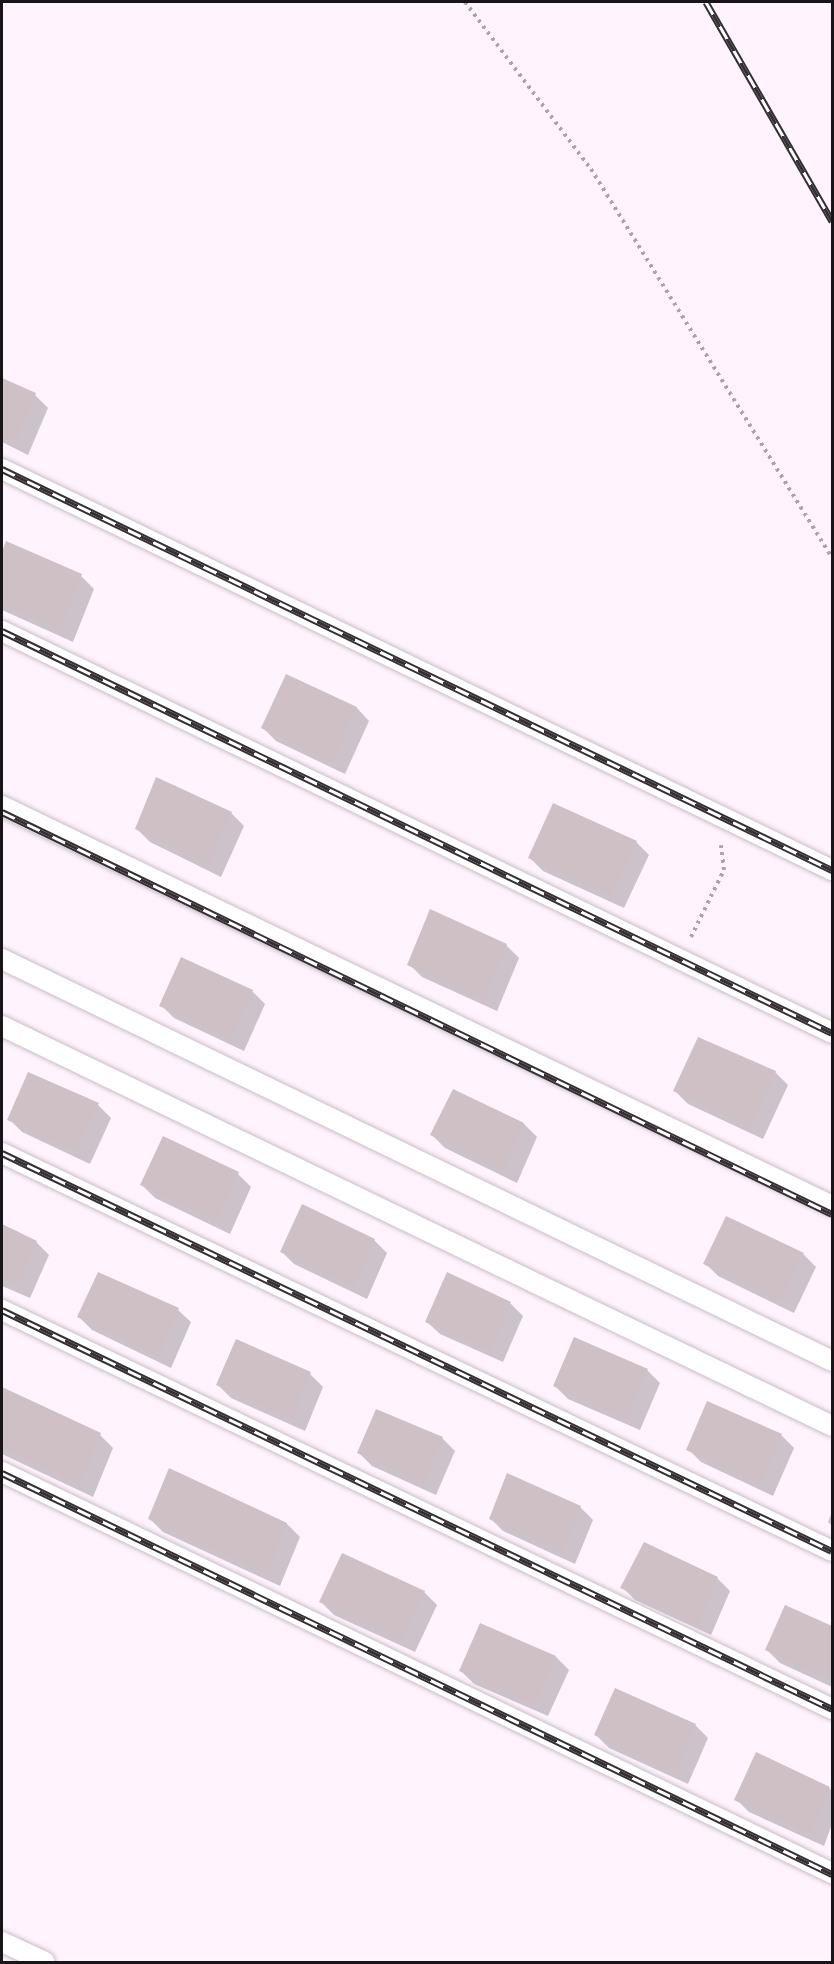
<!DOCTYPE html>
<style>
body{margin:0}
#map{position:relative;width:834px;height:1964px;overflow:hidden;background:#fff3fd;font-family:"Fira Sans",sans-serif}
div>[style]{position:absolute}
.shadow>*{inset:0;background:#0003}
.building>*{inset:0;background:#cfc0c6}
.path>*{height:4px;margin-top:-2px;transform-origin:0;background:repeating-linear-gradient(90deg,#aca3aa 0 3px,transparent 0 7.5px)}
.roads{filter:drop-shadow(0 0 2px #c8bdc7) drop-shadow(0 0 2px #c8bdc7)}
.service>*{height:20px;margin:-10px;padding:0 10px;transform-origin:10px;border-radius:10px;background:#fff}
.rail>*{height:7px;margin-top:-3.5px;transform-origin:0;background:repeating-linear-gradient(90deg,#fff 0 14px,#342f33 0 28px);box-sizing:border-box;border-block:2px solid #342f33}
span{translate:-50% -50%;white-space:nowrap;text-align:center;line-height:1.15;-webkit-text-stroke:5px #fff;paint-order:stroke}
.frame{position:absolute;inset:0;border:3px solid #181417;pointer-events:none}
</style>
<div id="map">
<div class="shadow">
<i style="clip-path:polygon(2px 380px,35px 395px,48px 408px,28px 455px,2px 442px)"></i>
<i style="clip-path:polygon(7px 543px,81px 576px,94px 589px,73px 642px,2px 610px,2px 556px)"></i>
<i style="clip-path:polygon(287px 676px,357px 708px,369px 721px,345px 774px,276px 741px,263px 728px)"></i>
<i style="clip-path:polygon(231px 813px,244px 826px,221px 877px,150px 842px,137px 829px)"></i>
<i style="clip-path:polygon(636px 842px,649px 855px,624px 908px,543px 871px,530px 858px)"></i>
<i style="clip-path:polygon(506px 945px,519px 958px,497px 1011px,422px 977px,409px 964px)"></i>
<i style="clip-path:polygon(252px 991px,265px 1004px,244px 1051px,174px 1018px,161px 1005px)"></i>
<i style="clip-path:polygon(775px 1072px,788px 1085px,763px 1139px,688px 1104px,675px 1091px)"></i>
<i style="clip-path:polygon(454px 1091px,524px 1124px,537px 1137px,517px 1183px,445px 1148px,432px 1135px)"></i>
<i style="clip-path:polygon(98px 1105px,111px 1118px,90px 1164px,22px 1132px,9px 1119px)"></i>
<i style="clip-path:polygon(163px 1138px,238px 1174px,251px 1187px,230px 1234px,155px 1198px,142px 1185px)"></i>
<i style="clip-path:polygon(2px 1226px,36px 1242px,49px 1255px,30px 1298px,2px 1286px)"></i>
<i style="clip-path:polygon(374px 1240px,387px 1253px,367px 1299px,294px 1264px,281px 1251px)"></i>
<i style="clip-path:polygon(803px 1254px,816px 1267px,794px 1313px,718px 1276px,705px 1263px)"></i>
<i style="clip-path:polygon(448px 1274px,511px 1304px,523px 1316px,503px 1362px,440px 1334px,427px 1322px)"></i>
<i style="clip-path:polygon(178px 1310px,191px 1322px,171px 1368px,92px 1330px,79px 1317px)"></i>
<i style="clip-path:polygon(647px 1370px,660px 1383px,640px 1430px,568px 1399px,555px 1386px)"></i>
<i style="clip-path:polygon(310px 1374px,323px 1387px,305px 1431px,231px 1398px,218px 1385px)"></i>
<i style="clip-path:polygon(2px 1389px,100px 1435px,113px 1448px,93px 1497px,2px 1454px)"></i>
<i style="clip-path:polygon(781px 1435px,794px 1448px,773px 1496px,701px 1462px,688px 1449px)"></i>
<i style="clip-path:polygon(442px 1438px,455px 1451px,436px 1495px,372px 1466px,359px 1453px)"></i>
<i style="clip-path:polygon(170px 1470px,287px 1524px,300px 1537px,280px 1586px,163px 1532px,150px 1519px)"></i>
<i style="clip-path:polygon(580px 1507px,593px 1520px,575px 1564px,503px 1531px,490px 1518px)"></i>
<i style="clip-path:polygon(832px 1512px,832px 1526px,828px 1522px)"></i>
<i style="clip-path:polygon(717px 1578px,730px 1591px,711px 1635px,635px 1600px,622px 1587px)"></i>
<i style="clip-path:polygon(424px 1592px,437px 1605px,415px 1652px,334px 1615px,321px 1602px)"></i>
<i style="clip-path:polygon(786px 1607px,832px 1627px,832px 1687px,780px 1663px,767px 1650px)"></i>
<i style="clip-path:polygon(481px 1625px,556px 1657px,569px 1670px,548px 1716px,474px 1684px,461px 1671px)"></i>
<i style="clip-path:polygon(695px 1725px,708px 1738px,688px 1784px,609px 1748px,596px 1735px)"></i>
<i style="clip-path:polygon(829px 1788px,832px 1791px,832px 1824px,824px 1846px,749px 1812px,736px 1799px)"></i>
</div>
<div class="building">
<i style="clip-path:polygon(2px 378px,36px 393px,15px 443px,2px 437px)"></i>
<i style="clip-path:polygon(6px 541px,82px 574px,60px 630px,2px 604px,2px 552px)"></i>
<i style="clip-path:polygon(286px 674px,357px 707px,332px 763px,261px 728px)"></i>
<i style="clip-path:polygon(156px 777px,232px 812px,208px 865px,135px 829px)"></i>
<i style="clip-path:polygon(553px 803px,637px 841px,611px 896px,528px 858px)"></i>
<i style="clip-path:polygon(430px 909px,507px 944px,484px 1000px,407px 965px)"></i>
<i style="clip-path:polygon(181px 957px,253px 990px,231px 1039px,159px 1006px)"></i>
<i style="clip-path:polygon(698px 1037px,776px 1071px,750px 1127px,673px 1091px)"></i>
<i style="clip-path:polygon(28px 1072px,99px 1103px,76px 1152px,7px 1120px)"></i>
<i style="clip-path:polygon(453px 1089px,524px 1123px,504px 1171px,430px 1135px)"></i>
<i style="clip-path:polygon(163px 1136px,239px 1172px,217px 1222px,140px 1185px)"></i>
<i style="clip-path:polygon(302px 1204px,375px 1239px,354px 1287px,280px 1252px)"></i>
<i style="clip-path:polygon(726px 1216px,804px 1253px,781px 1301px,703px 1264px)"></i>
<i style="clip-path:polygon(2px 1224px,37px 1241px,17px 1286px,2px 1279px)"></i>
<i style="clip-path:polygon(98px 1272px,179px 1308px,158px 1357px,77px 1317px)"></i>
<i style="clip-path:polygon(447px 1272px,511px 1302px,490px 1350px,425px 1322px)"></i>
<i style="clip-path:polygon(574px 1337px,648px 1369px,627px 1419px,553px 1386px)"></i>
<i style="clip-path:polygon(236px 1339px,311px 1372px,292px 1419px,216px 1385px)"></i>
<i style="clip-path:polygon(2px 1387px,101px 1433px,80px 1485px,2px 1448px)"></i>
<i style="clip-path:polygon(707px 1401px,782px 1434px,760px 1484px,686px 1450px)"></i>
<i style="clip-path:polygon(376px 1409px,443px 1437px,423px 1483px,357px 1453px)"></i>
<i style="clip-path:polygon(169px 1468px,287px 1523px,267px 1574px,148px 1519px)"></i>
<i style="clip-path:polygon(507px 1473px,581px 1506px,562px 1552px,489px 1519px)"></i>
<i style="clip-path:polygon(644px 1542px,718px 1577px,698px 1624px,620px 1588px)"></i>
<i style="clip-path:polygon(342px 1553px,425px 1591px,402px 1640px,319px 1602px)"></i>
<i style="clip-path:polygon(785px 1605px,832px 1626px,832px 1681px,765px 1650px)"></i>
<i style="clip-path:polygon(480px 1623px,556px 1656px,535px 1705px,459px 1671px)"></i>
<i style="clip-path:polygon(615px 1688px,696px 1724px,675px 1773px,594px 1735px)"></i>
<i style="clip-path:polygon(756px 1752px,830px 1787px,811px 1834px,734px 1800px)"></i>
</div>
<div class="path">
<i style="left:465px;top:2px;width:209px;rotate:53deg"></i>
<i style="left:591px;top:169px;width:458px;rotate:58.2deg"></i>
<i style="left:691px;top:937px;width:75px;rotate:-63.8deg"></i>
<i style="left:724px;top:870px;width:25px;rotate:-97deg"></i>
</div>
<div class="roads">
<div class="service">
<i style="left:2px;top:469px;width:922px;rotate:25.79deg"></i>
<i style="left:2px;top:631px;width:922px;rotate:25.84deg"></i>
<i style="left:2px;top:806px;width:921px;rotate:25.73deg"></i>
<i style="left:2px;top:959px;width:922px;rotate:25.84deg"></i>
<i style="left:2px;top:1026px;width:921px;rotate:25.73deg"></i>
<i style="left:2px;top:1153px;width:920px;rotate:25.62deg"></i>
<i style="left:2px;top:1310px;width:921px;rotate:25.67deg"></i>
<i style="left:2px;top:1472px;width:922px;rotate:25.79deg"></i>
<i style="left:2px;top:1942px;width:47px;rotate:24.9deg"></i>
</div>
</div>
<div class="rail">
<i style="left:706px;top:2px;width:253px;rotate:60.1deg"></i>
<i style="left:2px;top:469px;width:922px;rotate:25.79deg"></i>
<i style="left:2px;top:631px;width:922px;rotate:25.84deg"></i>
<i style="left:2px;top:812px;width:922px;rotate:25.84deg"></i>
<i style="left:2px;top:1153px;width:920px;rotate:25.62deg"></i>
<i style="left:2px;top:1310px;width:921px;rotate:25.67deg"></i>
<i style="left:2px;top:1473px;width:922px;rotate:25.79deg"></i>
</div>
<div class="frame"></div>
</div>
